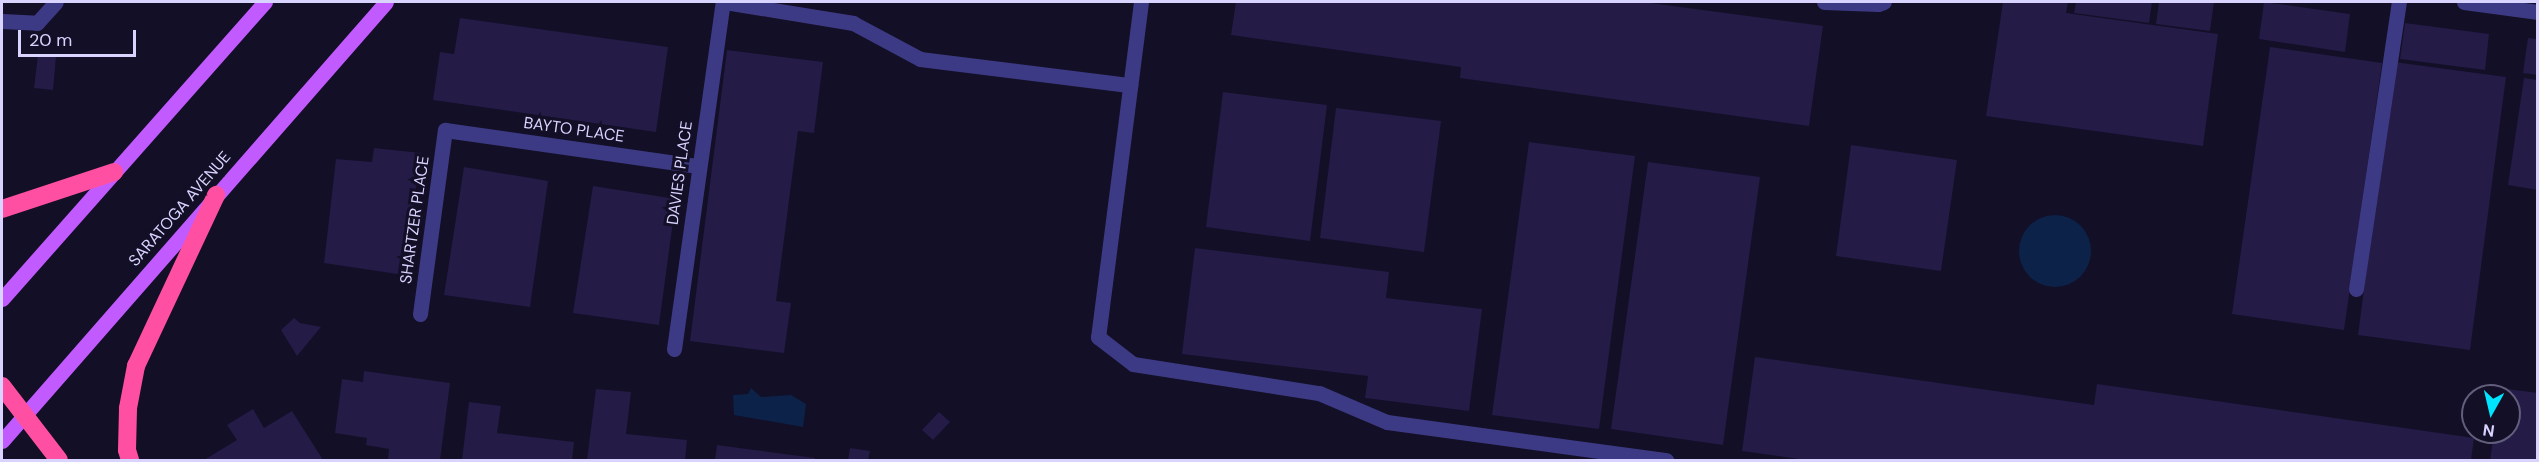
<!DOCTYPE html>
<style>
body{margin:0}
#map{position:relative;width:2539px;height:462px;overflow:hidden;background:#130f26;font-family:"DM Sans",sans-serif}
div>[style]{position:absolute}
.water>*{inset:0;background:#0c2248}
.round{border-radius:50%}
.building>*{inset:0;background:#241b47}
.minor>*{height:15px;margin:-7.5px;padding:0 7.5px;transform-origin:7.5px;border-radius:7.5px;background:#3d3a85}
.major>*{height:15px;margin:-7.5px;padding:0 7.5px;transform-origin:7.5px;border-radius:7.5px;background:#c25bff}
.highway>*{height:18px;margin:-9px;padding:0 9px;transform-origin:9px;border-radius:9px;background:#ff4fa3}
span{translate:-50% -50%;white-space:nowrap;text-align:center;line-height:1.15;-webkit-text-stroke:6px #130f26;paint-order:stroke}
.street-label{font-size:16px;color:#d9d4ff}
.frame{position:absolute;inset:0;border:3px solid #d9d4ff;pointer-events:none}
.north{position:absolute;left:2461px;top:384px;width:60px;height:60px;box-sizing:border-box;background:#130f26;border:2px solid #625e7d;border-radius:50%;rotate:188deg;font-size:16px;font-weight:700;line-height:24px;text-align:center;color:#d9d4ff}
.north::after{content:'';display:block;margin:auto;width:21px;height:27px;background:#00e5ff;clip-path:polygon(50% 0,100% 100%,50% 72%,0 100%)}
.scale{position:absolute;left:18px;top:30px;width:118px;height:27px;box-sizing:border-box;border:3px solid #d9d4ff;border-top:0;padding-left:8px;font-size:18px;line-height:21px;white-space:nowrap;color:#d9d4ff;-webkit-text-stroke:4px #130f26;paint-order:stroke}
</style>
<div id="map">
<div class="water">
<i class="round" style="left:2019px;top:215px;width:72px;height:72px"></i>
<i style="clip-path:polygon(751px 388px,761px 397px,791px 395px,806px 404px,803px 427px,734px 415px,733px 395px,748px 394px)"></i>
</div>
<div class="building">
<i style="clip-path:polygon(1236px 2px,1643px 2px,1823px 26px,1809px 126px,1460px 78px,1461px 67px,1231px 35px)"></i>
<i style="clip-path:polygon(2003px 2px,2068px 2px,2066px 13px,2218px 34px,2203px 146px,1986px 116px)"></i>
<i style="clip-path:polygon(2076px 2px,2152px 2px,2149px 23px,2074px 13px)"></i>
<i style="clip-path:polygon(2159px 2px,2214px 2px,2210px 31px,2156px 24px)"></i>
<i style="clip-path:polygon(2264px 2px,2350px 14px,2345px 52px,2259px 39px)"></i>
<i style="clip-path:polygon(460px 18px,668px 47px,656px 132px,433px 100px,440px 52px,454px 54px)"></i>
<i style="clip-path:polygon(2405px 23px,2489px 34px,2485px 70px,2400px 59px)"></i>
<i style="clip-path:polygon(2528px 38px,2538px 39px,2538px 75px,2523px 73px)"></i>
<i style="clip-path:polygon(2270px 47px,2382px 63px,2344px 330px,2232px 314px)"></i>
<i style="clip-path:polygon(727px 50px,823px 62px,814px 133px,798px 131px,776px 301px,791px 303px,784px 353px,690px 341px)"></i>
<i style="clip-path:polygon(38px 55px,56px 57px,53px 90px,34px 88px)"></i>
<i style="clip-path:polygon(2394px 62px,2506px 77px,2470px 350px,2358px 335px)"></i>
<i style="clip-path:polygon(2524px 78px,2538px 80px,2538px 190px,2508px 185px)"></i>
<i style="clip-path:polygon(1223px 92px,1327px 105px,1310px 241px,1206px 227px)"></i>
<i style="clip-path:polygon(1336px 108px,1441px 121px,1424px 252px,1320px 238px)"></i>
<i style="clip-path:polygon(1529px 142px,1635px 156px,1599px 429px,1492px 415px)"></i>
<i style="clip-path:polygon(1851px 145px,1957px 160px,1941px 271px,1836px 256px)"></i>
<i style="clip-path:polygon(374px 148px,421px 153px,404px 275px,324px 263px,336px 159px,372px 162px)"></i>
<i style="clip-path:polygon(1648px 162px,1760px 177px,1723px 445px,1611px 429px)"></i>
<i style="clip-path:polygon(464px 167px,548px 181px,530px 307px,444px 295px)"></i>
<i style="clip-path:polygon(593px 186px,676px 199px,659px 325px,573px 313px)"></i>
<i style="clip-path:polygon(1195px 248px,1389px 272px,1386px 298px,1482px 309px,1469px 411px,1365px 398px,1368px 376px,1182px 354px)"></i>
<i style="clip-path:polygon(294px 318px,300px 323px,321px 327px,297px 356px,281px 330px)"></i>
<i style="clip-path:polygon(1755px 357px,2094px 405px,2097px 384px,2474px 438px,2471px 460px,1806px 460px,1742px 451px)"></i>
<i style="clip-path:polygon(364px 371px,450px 383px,440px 460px,388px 460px,389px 449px,366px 445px,367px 438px,335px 433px,342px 379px,363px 382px)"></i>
<i style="clip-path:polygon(2500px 388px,2538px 393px,2538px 460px,2490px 460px,2494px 432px,2509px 432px,2509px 396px,2499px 396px)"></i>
<i style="clip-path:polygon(596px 389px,631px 392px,626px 434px,687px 440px,685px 460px,587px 460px)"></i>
<i style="clip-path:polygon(469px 402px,501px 406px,497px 433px,574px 442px,572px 460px,462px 460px)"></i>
<i style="clip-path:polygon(253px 409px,264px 428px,292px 411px,323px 460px,204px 460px,237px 440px,227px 425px)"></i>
<i style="clip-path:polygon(939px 412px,950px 422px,933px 440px,922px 430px)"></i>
<i style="clip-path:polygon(717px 445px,815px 458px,815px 460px,715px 460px)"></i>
<i style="clip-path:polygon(850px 448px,870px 451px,868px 460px,848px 460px)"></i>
</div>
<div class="minor">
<i style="left:725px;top:2px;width:130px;rotate:9.3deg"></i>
<i style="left:853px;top:23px;width:76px;rotate:28.2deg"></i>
<i style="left:920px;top:59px;width:212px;rotate:7.1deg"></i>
<i style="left:1141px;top:2px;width:338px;rotate:97.3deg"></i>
<i style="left:1098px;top:337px;width:44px;rotate:37.6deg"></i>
<i style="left:1133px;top:364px;width:188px;rotate:8.9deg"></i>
<i style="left:1319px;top:393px;width:74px;rotate:23.1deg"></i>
<i style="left:1387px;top:422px;width:282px;rotate:7.8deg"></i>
<i style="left:1824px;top:2px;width:54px;rotate:2.1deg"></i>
<i style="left:1878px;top:4px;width:6px;rotate:-18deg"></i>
<i style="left:2464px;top:2px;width:75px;rotate:7.7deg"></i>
<i style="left:2px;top:21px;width:35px;rotate:3deg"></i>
<i style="left:37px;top:23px;width:28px;rotate:-48deg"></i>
<i style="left:2356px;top:289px;width:290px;rotate:-81.5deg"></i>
<i style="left:420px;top:314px;width:186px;rotate:-82.3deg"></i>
<i style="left:445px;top:130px;width:256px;rotate:8.1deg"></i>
<i style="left:674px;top:349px;width:350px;rotate:-82deg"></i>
</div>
<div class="major">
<i style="left:2px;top:299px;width:397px;rotate:-48.5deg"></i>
<i style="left:2px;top:441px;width:583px;rotate:-48.82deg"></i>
</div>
<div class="highway">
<i style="left:2px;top:209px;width:118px;rotate:-18.3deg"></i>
<i style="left:2px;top:386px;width:93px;rotate:52.4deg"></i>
<i style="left:130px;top:460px;width:10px;rotate:-107deg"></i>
<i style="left:127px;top:450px;width:42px;rotate:-88.6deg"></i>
<i style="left:128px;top:408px;width:43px;rotate:-79.2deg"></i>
<i style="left:136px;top:366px;width:189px;rotate:-64.9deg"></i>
</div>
<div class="street-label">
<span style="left:574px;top:130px;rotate:8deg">BAYTO PLACE</span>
<span style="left:680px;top:173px;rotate:-82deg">DAVIES PLACE</span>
<span style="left:180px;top:209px;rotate:-49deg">SARATOGA AVENUE</span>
<span style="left:415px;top:220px;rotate:-82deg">SHARTZER PLACE</span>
</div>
<div class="frame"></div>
<div class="north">N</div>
<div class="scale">20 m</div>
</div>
